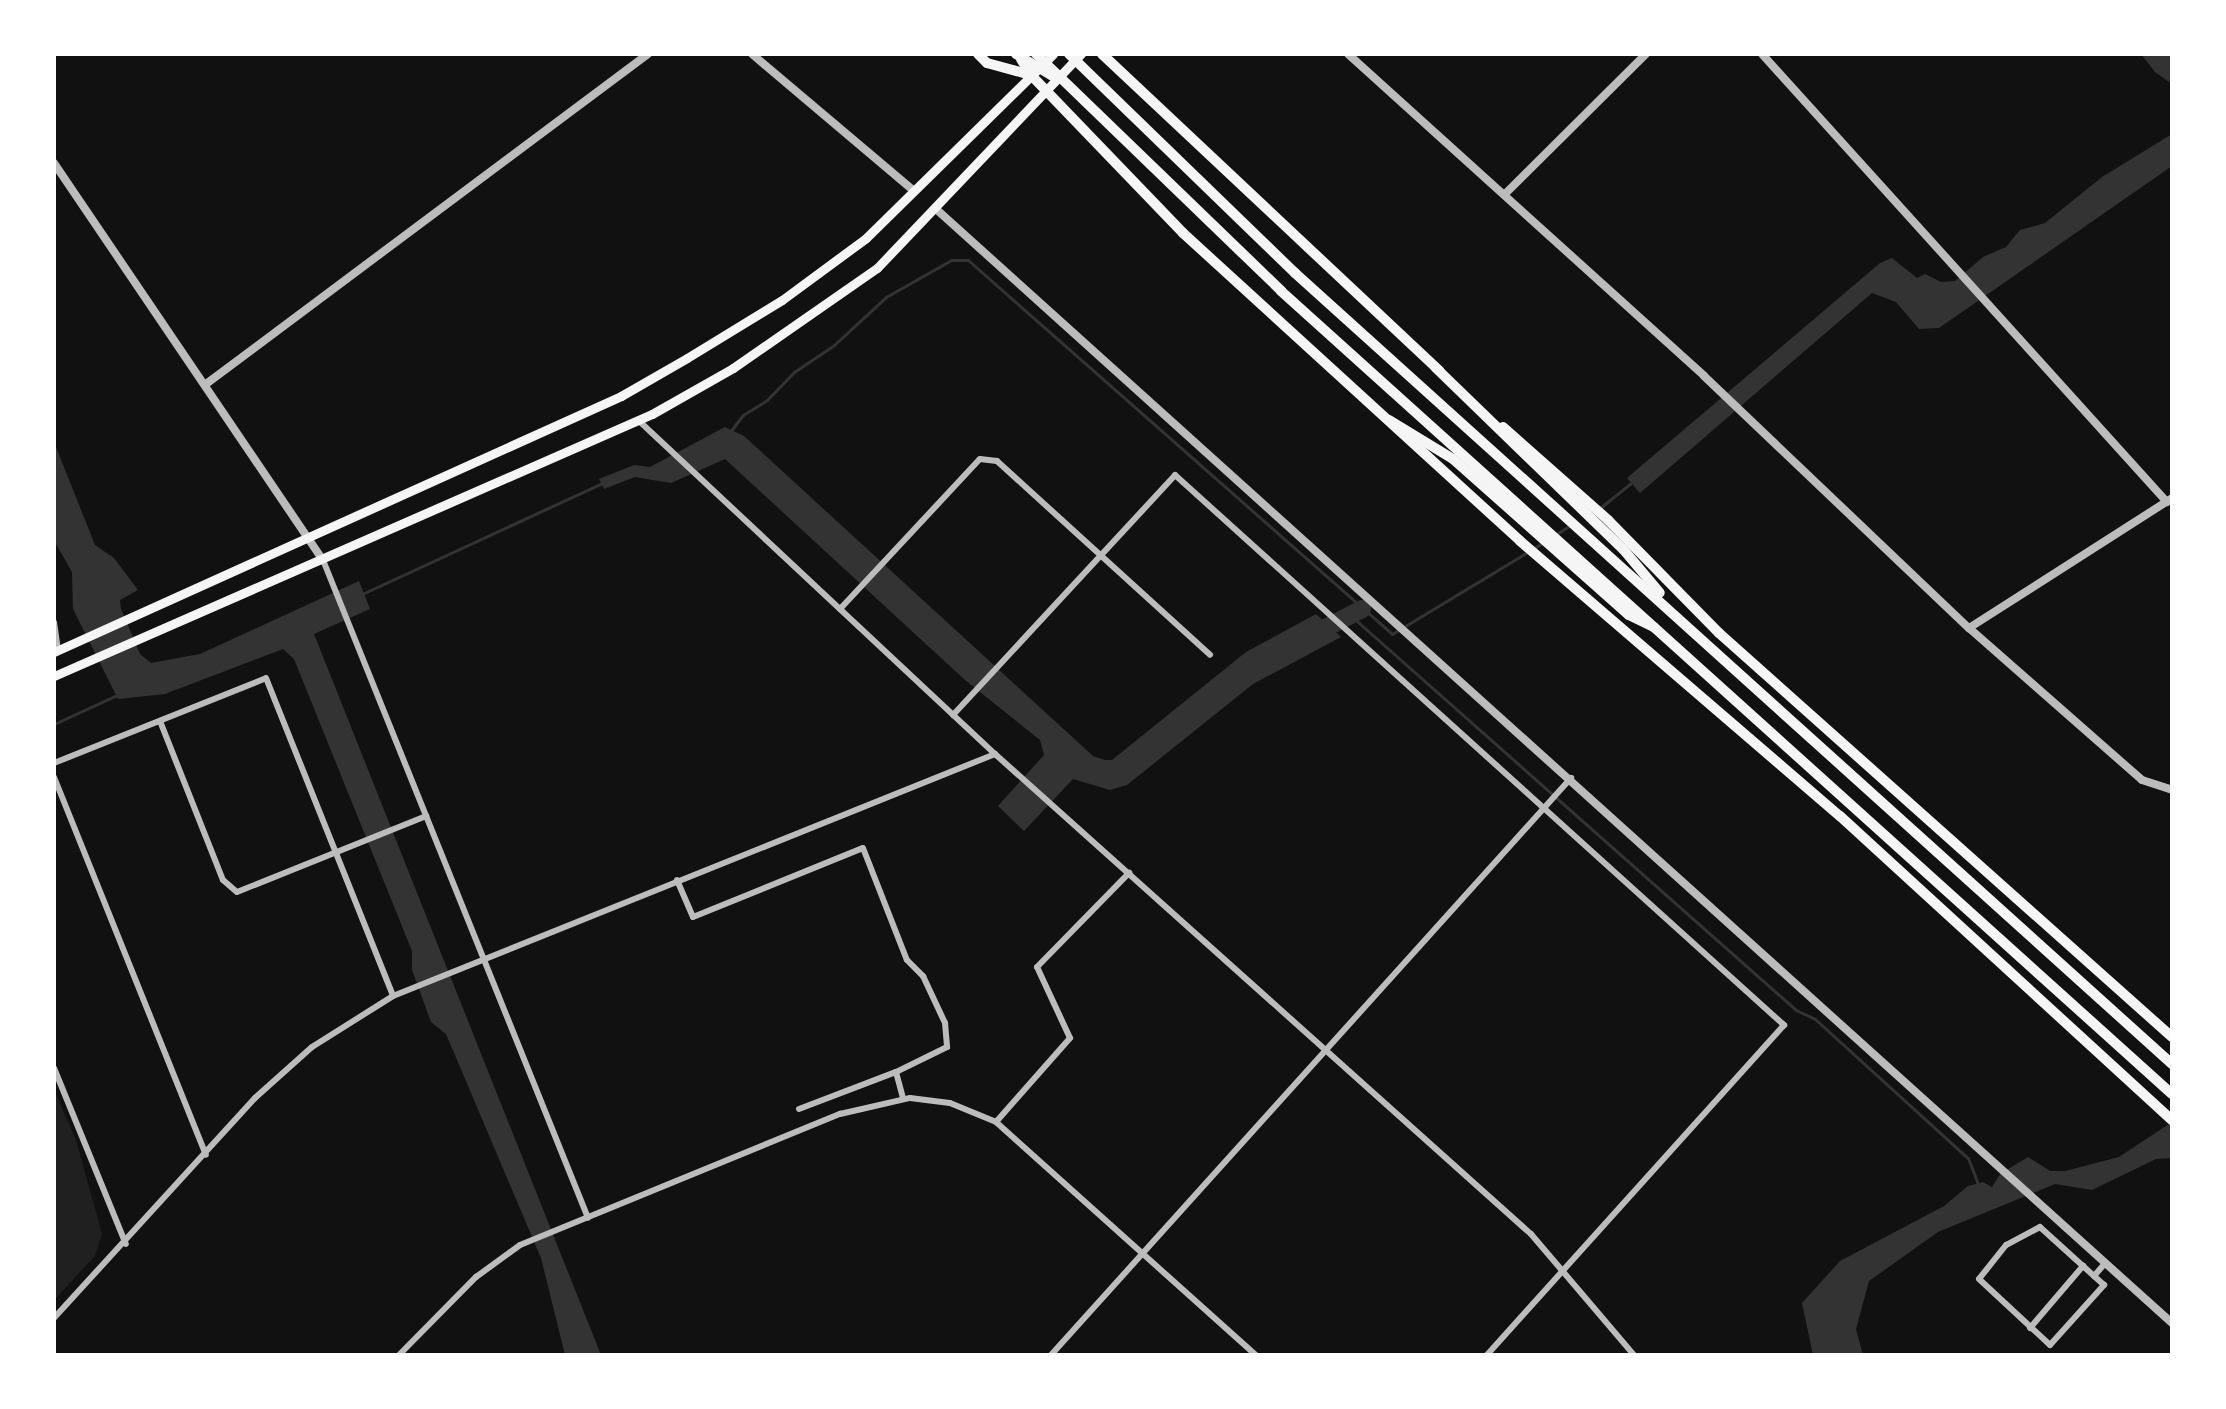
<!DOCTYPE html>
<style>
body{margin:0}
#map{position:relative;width:2226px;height:1409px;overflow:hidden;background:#111;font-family:"Times New Roman",serif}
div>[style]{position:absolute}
.green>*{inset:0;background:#202020}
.water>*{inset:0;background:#333}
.stream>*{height:3px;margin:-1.5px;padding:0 1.5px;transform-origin:1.5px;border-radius:1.5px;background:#333}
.river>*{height:18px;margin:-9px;padding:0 9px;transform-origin:9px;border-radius:9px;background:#333}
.minor>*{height:6px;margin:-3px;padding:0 3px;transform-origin:3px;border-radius:3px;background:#bcbcbc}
.tertiary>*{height:8px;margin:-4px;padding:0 4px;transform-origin:4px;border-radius:4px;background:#bcbcbc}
.secondary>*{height:9px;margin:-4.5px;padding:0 4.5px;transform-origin:4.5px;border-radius:4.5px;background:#f5f5f5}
.primary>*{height:10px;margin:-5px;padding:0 5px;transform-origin:5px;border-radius:5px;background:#f5f5f5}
.trunk>*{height:10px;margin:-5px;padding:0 5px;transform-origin:5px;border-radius:5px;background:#f5f5f5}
span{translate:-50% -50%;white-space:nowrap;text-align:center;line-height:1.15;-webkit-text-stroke:6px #fff;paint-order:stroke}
.frame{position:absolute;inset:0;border:56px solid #fff;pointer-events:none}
</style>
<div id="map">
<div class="green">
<i style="clip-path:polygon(55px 1092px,76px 1140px,102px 1234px,95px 1256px,54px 1300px)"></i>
</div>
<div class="water">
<i style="clip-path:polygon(2141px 54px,2172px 54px,2172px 84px,2155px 72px)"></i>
<i style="clip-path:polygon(2172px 134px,2172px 166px,1939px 328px,1919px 329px,1896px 302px,1872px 293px,1640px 493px,1627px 478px,1880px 263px,1892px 258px,1917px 278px,1925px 274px,1941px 282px,1955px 281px,1983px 257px,2006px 247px,2020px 230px,2045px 223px,2102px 177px)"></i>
<i style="clip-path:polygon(725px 427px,744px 436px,1093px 756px,1105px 760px,1112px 760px,1246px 652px,1316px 614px,1341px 637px,1253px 684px,1127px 785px,1110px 790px,1073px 779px,1024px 831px,998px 806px,1044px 755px,1040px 740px,965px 680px,725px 459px,671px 483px,635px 477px,604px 489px,599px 479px,634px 465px,650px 467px)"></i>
<i style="clip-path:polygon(54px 442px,95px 545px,114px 558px,138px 590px,120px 600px,121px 609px,140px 654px,151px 663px,200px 654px,359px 581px,370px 609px,314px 634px,601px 1355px,565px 1355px,541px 1258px,446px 1034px,431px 1022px,412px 970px,412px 951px,294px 659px,283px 649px,165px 694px,118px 699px,73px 609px,72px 572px,56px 544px)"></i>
<i style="clip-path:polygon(2172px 1122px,2172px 1158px,2156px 1159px,2092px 1190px,2055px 1184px,1938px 1232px,1869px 1281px,1856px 1329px,1863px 1355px,1813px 1355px,1802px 1303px,1840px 1261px,1944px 1206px,1968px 1186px,1983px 1182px,1992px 1187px,2000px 1174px,2028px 1157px,2050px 1171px,2065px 1171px,2119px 1157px)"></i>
</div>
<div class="stream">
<i style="left:730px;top:432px;width:21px;rotate:-53deg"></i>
<i style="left:743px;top:415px;width:28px;rotate:-32deg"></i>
<i style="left:767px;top:400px;width:39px;rotate:-46deg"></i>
<i style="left:794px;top:372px;width:48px;rotate:-34deg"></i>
<i style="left:834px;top:345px;width:71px;rotate:-42.7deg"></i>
<i style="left:886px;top:297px;width:75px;rotate:-29.6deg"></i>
<i style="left:951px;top:260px;width:17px"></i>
<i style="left:968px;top:260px;width:565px;rotate:41.41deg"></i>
<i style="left:1392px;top:634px;width:175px;rotate:-31.2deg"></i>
<i style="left:1600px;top:508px;width:40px;rotate:-39deg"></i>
<i style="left:1555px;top:535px;width:17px;rotate:-33deg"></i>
<i style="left:362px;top:594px;width:264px;rotate:-24.8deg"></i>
<i style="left:1350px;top:615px;width:596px;rotate:41.53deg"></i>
<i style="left:1796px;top:1010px;width:21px;rotate:25deg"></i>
<i style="left:1815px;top:1019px;width:207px;rotate:42.3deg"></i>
<i style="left:1968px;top:1158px;width:28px;rotate:69deg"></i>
<i style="left:54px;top:724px;width:69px;rotate:-24.7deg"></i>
</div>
<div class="river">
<i style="left:1308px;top:637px;width:61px;rotate:-27.4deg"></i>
</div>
<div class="minor">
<i style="left:638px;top:420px;width:489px;rotate:43.1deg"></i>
<i style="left:995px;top:754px;width:720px;rotate:41.85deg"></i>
<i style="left:1531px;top:1234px;width:159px;rotate:49.6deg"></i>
<i style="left:323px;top:560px;width:709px;rotate:68.06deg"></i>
<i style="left:840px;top:609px;width:205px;rotate:-47deg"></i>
<i style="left:980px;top:459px;width:17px;rotate:7deg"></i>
<i style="left:997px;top:461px;width:288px;rotate:42.3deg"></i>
<i style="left:54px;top:622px;width:28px;rotate:82deg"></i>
<i style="left:953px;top:715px;width:327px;rotate:-47.2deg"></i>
<i style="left:1175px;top:475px;width:821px;rotate:42.09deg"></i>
<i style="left:1784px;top:1025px;width:444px;rotate:132deg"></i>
<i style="left:160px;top:721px;width:171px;rotate:68.4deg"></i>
<i style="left:223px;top:880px;width:18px;rotate:41deg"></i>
<i style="left:237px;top:892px;width:204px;rotate:-21.9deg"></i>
<i style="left:54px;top:763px;width:228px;rotate:-21.8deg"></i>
<i style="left:266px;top:678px;width:342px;rotate:68.2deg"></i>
<i style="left:54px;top:777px;width:407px;rotate:68.1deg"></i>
<i style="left:677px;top:880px;width:40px;rotate:66.6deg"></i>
<i style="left:693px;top:917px;width:183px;rotate:-22.1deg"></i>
<i style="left:863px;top:848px;width:120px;rotate:68.6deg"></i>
<i style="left:907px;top:960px;width:23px;rotate:45deg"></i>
<i style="left:923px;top:976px;width:52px;rotate:64.9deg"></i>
<i style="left:945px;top:1023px;width:24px;rotate:85deg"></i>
<i style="left:947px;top:1047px;width:57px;rotate:153.9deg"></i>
<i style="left:896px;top:1072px;width:27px;rotate:75deg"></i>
<i style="left:54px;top:1068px;width:190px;rotate:67.8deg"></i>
<i style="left:799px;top:1109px;width:104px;rotate:-20.9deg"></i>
<i style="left:996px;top:1122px;width:112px;rotate:-48.6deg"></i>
<i style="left:1070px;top:1038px;width:78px;rotate:-114.9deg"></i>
<i style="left:1037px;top:967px;width:132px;rotate:-45.6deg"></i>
<i style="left:2094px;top:1276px;width:73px;rotate:-137.8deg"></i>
<i style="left:2040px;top:1227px;width:38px;rotate:152deg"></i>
<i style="left:2006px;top:1245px;width:43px;rotate:128.5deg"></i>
<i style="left:1979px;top:1279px;width:97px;rotate:42.9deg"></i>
<i style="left:2050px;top:1345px;width:81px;rotate:-48deg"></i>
<i style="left:2104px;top:1285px;width:13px;rotate:-138deg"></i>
<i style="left:2094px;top:1276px;width:18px;rotate:-49deg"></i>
<i style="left:54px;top:1318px;width:298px;rotate:-47.6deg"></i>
<i style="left:255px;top:1098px;width:76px;rotate:-41.8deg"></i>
<i style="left:312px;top:1047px;width:96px;rotate:-32.2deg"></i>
<i style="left:393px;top:996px;width:649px;rotate:-21.9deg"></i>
<i style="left:2030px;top:1328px;width:82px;rotate:-49.5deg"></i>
<i style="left:399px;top:1355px;width:110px;rotate:-45.4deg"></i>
<i style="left:476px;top:1277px;width:54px;rotate:-36deg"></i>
<i style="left:520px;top:1245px;width:346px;rotate:-22.3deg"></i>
<i style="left:840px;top:1114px;width:72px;rotate:-12.9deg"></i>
<i style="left:910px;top:1098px;width:40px;rotate:7.1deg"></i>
<i style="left:950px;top:1103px;width:50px;rotate:22.4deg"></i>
<i style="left:996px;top:1122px;width:349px;rotate:41.9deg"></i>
<i style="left:1051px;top:1355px;width:777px;rotate:-47.97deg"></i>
</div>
<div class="tertiary">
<i style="left:752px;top:54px;width:212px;rotate:40.2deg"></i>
<i style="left:1348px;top:54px;width:480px;rotate:42.1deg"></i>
<i style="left:1704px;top:376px;width:366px;rotate:43.6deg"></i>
<i style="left:1969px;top:628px;width:230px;rotate:41.3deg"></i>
<i style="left:2142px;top:780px;width:32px;rotate:18deg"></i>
<i style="left:1762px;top:54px;width:604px;rotate:47.89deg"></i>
<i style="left:54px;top:163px;width:480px;rotate:55.9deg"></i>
<i style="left:1506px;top:193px;width:197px;rotate:-44.8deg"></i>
<i style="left:936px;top:209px;width:1664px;rotate:42.03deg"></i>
<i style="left:206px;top:384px;width:552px;rotate:-36.75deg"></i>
<i style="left:1969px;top:628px;width:241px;rotate:-32.6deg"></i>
</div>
<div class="secondary">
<i style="left:54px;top:652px;width:622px;rotate:-24.3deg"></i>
<i style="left:621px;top:396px;width:76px;rotate:-29.9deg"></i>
<i style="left:687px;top:358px;width:111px;rotate:-31.4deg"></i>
<i style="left:782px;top:300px;width:104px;rotate:-36.4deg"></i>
<i style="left:866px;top:238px;width:262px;rotate:-44.5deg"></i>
<i style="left:54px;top:676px;width:653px;rotate:-23.66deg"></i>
<i style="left:652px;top:414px;width:93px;rotate:-29.6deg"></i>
<i style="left:733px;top:368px;width:175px;rotate:-34.8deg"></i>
<i style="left:877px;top:268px;width:296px;rotate:-46.4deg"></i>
</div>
<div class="primary">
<i style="left:978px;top:54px;width:13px;rotate:45deg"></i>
<i style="left:987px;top:63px;width:46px;rotate:15.3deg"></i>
<i style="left:1031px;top:75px;width:219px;rotate:46.1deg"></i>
<i style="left:1183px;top:233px;width:457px;rotate:42.4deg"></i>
<i style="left:1520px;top:541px;width:422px;rotate:40.7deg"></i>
<i style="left:1840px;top:816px;width:450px;rotate:42.5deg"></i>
<i style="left:1102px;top:54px;width:463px;rotate:43.2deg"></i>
<i style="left:1503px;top:427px;width:140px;rotate:41.5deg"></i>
<i style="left:1608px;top:520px;width:158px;rotate:45.5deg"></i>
<i style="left:1719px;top:633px;width:607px;rotate:41.73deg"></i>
</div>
<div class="trunk">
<i style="left:1016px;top:54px;width:47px;rotate:31deg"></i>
<i style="left:1036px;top:54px;width:341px;rotate:44deg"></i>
<i style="left:1281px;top:291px;width:1199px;rotate:42.03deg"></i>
<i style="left:1069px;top:54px;width:315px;rotate:44.1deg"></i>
<i style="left:1295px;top:273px;width:1181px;rotate:42.05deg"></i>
<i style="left:1021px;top:59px;width:19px;rotate:58deg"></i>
<i style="left:1436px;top:368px;width:260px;rotate:44.1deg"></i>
<i style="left:1623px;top:549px;width:57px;rotate:49.9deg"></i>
<i style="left:1389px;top:420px;width:75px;rotate:31.4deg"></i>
<i style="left:1453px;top:459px;width:235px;rotate:41.6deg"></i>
<i style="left:1629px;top:615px;width:28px;rotate:26deg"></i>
</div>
<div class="frame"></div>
</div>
